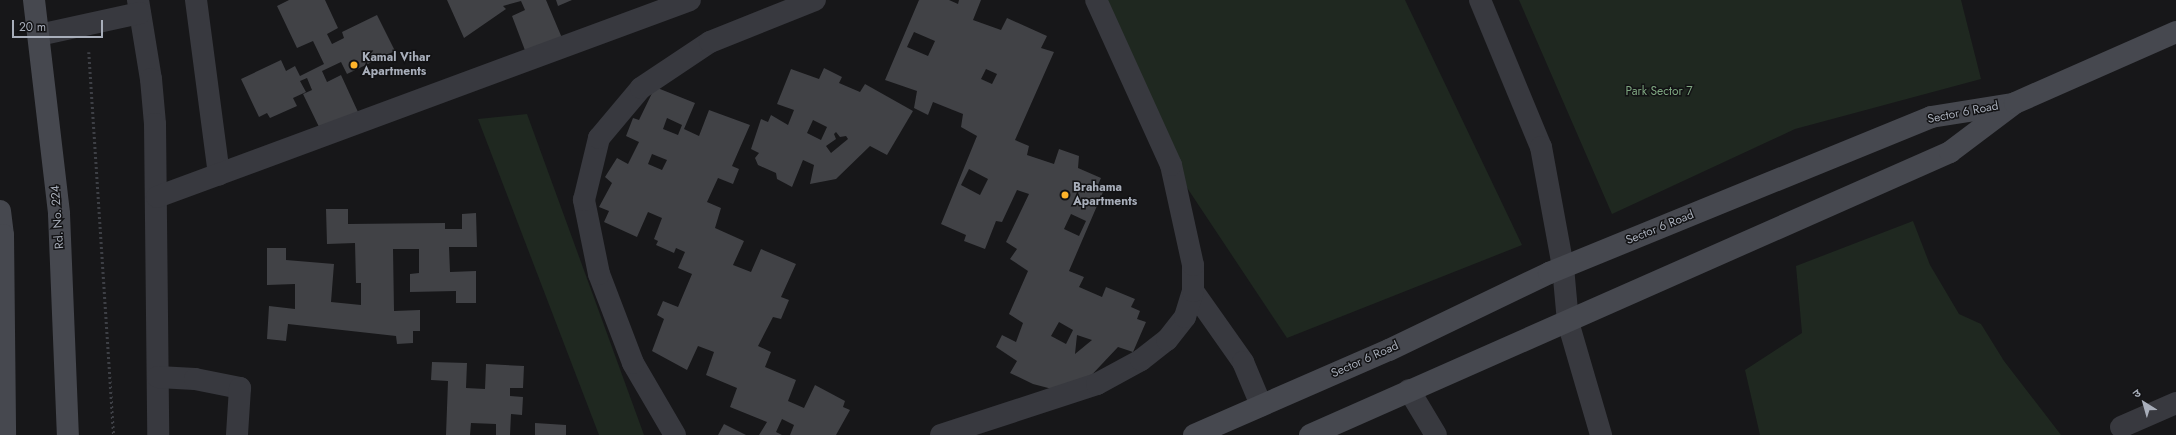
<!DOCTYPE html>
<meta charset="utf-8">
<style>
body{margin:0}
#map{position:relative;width:2176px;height:435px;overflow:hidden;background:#171719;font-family:Jost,"Noto Sans Devanagari",sans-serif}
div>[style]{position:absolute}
.green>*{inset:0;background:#1f2820}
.building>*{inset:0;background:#414246}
.path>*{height:2.5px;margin-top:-1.25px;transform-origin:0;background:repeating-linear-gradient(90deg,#3e4046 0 2px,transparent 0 5px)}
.street>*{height:22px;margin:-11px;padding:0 11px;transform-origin:11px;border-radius:11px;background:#38393f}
.secondary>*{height:22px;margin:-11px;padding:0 11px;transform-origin:11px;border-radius:11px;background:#46484f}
.dots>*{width:11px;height:11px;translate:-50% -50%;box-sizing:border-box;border:2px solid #121214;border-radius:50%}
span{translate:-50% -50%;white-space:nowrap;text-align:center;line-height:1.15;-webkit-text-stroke:3px #121214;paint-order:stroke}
.poi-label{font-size:12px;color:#a8aeba;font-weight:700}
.left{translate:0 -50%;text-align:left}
.park-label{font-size:12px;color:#7ea680}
.street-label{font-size:12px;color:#a8aeba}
.north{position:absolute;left:2124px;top:383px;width:40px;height:40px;-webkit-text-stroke:3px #121214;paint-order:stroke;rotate:323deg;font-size:11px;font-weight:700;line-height:16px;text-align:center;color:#a8aeba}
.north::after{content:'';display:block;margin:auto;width:14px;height:18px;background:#a8aeba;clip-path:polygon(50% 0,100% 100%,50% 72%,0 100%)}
.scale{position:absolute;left:12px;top:20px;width:91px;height:18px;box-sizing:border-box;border:2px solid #a8aeba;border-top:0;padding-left:5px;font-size:12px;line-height:14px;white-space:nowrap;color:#a8aeba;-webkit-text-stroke:3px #121214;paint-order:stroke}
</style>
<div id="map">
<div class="green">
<i style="clip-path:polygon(1090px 0,1405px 0,1522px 245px,1287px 338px,1136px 111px)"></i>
<i style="clip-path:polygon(1519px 0,1961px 0,1981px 79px,1795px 129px,1612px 214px)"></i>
<i style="clip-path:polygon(527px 114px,644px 435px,599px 435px,478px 119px)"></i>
<i style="clip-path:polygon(1913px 221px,1930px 265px,1959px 314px,1981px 324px,2004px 361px,2061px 435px,1760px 435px,1745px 370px,1802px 333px,1796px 266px)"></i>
</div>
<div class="building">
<i style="clip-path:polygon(289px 0,325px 0,338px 28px,327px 34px,332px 44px,344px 38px,342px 32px,377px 15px,395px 51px,347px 74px,341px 62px,322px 71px,327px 82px,341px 75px,358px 112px,321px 131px,303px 94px,312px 90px,307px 78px,300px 81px,306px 92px,293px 98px,297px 106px,270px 118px,267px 113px,259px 117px,241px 79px,281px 60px,286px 71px,295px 66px,300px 76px,324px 64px,313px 41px,297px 48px,277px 6px)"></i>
<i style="clip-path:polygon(447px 0,546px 0,562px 38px,526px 53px,512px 16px,525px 10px,521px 1px,503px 6px,506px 9px,464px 38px)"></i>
<i style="clip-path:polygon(556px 0,572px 0,558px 6px)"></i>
<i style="clip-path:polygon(evenodd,919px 0,949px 0,958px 4px,959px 0,981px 0,973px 20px,1001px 30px,1007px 18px,1047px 36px,1041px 48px,1054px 52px,1015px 140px,1029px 146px,1027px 155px,1054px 164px,1059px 149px,1079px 156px,1078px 168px,1101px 178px,1096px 189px,1103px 192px,1069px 271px,1084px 277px,1079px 287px,1102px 297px,1106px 287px,1135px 299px,1131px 307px,1140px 311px,1137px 319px,1146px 322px,1133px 352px,1118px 347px,1085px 382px,1056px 390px,1033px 384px,1010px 373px,1017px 361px,996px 347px,1002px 335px,1016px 342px,1023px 323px,1009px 314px,1028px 271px,1010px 259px,1017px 249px,1006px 242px,1029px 194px,1017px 190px,1002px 222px,996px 221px,985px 249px,964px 241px,966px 235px,941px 224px,977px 136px,961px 127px,963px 114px,933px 102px,928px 115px,914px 108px,917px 91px,885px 80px,919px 0,914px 32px,935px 41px,928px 56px,907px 47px,914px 32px,919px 0,986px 69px,997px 74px,992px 84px,981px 79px,986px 69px,919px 0,969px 169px,988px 179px,980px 195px,961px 185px,969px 169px,919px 0,1071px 214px,1086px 221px,1079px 236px,1064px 229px,1071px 214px,919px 0,1059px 322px,1073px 330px,1066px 344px,1051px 336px,1059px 322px,919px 0,1077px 335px,1092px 340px,1075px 354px,1077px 335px)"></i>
<i style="clip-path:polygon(evenodd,824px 68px,842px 77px,839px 83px,860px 92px,865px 84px,913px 111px,887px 155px,870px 146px,836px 179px,810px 184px,814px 165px,803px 160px,792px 187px,777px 179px,776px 173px,758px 165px,755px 158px,759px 153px,751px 149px,761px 119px,768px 122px,771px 115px,788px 125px,794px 110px,777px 104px,791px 69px,819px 79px,824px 68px,813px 120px,827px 127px,821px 140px,807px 133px,813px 120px,824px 68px,836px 132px,840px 137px,846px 136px,848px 139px,831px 153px,826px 146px,836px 139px,834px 134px,836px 132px)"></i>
<i style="clip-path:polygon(evenodd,655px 87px,695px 103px,684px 129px,699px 136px,709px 110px,750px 125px,732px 166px,739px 169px,733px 184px,718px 178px,707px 202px,721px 208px,715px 228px,744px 241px,733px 265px,751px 272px,761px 249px,796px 264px,781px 297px,789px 300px,781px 319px,773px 317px,758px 346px,771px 352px,765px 367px,796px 380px,788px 401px,804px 408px,815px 385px,845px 401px,843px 407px,850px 410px,836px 435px,790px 435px,794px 425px,782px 419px,776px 432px,782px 435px,759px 435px,767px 422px,730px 407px,737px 388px,706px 375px,714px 352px,698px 346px,687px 370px,652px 351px,664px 319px,657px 315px,663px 301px,678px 307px,692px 274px,678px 268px,685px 252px,676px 248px,674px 253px,656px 245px,658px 241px,654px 239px,662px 218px,648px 212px,637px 237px,604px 222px,609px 211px,599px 207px,612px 183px,605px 177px,617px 158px,628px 164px,639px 142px,626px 136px,633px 118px,639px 120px,655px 87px,667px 118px,682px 125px,678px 135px,663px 129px,667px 118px,655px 87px,652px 154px,667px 160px,662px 170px,648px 164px,652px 154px)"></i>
<i style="clip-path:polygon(326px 209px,348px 209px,348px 224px,445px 223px,445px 229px,462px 229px,462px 214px,476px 213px,477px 247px,449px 247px,450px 272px,476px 271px,476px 303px,456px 303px,456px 291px,410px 292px,410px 274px,419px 273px,419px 249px,393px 249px,394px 311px,420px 310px,420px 331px,413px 331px,413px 343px,397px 344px,396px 336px,288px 324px,286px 341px,267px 339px,269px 306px,295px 309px,295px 284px,267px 285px,267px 248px,286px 248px,286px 260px,334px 264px,331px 302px,361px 305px,361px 283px,356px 283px,355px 243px,327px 244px)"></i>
<i style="clip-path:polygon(432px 362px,467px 363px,466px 388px,485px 389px,486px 364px,524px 366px,523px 388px,510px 388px,510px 396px,523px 397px,522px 415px,511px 414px,510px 435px,496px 435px,496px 424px,471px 423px,470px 435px,446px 435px,448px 381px,431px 380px)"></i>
<i style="clip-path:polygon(535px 423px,566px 425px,566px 435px,535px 435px)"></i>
<i style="clip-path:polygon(724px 424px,746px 435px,718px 435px)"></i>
</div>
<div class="path">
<i style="left:89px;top:52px;width:384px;rotate:86.3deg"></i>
</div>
<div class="street">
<i style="left:138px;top:0;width:80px;rotate:80.7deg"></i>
<i style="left:151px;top:79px;width:45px;rotate:84.9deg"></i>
<i style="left:155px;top:124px;width:311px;rotate:89.4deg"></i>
<i style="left:196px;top:0;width:176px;rotate:82.5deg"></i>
<i style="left:1480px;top:0;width:159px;rotate:67.5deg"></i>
<i style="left:1541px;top:147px;width:122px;rotate:79.6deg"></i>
<i style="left:1563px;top:267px;width:55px;rotate:84.8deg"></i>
<i style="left:1568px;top:322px;width:118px;rotate:73.7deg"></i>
<i style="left:39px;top:35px;width:103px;rotate:-12.3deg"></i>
<i style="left:157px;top:197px;width:568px;rotate:-20.28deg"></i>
<i style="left:1193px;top:291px;width:87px;rotate:54.8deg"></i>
<i style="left:1243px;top:362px;width:47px;rotate:67.3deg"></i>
<i style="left:158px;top:377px;width:37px;rotate:3deg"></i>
<i style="left:195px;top:379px;width:46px;rotate:11.3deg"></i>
<i style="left:240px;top:388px;width:47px;rotate:93.7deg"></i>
<i style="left:1409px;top:390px;width:52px;rotate:59deg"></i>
<i style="left:2121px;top:427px;width:60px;rotate:-23.6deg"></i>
<i style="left:675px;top:435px;width:83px;rotate:-120.3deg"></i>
<i style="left:633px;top:363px;width:95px;rotate:-110.9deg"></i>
<i style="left:599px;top:274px;width:76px;rotate:-101.5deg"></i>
<i style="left:584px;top:200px;width:64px;rotate:-76.4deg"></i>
<i style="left:599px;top:138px;width:65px;rotate:-50deg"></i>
<i style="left:641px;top:88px;width:83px;rotate:-33.7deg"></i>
<i style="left:710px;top:42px;width:113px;rotate:-21.8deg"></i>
<i style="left:941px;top:435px;width:164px;rotate:-18.1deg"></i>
<i style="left:1097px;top:384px;width:50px;rotate:-28.6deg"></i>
<i style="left:1141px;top:360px;width:33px;rotate:-38deg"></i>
<i style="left:1167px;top:340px;width:29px;rotate:-52deg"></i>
<i style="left:1185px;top:317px;width:27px;rotate:-73deg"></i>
<i style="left:1193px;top:291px;width:26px;rotate:-90deg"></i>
<i style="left:1193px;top:265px;width:102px;rotate:-102.4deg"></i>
<i style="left:1171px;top:165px;width:181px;rotate:-114.4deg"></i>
</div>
<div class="secondary">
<i style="left:34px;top:0;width:215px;rotate:83.3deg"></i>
<i style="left:59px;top:214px;width:221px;rotate:87.7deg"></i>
<i style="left:0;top:211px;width:24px;rotate:83deg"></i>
<i style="left:3px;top:235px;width:200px;rotate:89.4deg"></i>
<i style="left:1194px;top:435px;width:213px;rotate:-23.6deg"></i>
<i style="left:1389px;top:350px;width:178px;rotate:-25.7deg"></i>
<i style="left:1549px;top:273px;width:413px;rotate:-22.2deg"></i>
<i style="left:1931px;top:117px;width:82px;rotate:-9.1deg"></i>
<i style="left:1310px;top:435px;width:700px;rotate:-23.85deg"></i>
<i style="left:1950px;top:152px;width:81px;rotate:-37deg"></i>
<i style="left:2015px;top:103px;width:176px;rotate:-23.8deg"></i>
</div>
<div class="dots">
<i style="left:354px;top:65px;background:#feb32a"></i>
<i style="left:1065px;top:195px;background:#feb32a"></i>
</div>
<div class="poi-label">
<span class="left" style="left:362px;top:65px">Kamal Vihar<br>Apartments</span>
<span class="left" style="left:1073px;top:195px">Brahama<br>Apartments</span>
</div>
<div class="park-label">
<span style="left:1659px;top:92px">Park Sector 7</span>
</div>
<div class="street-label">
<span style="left:1963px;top:113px;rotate:-11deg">Sector 6 Road</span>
<span style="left:58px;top:217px;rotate:-94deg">Rd. No. 224</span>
<span style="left:1660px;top:228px;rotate:-22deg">Sector 6 Road</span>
<span style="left:1365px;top:360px;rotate:-24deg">Sector 6 Road</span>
</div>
<div class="north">उ</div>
<div class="scale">20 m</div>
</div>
